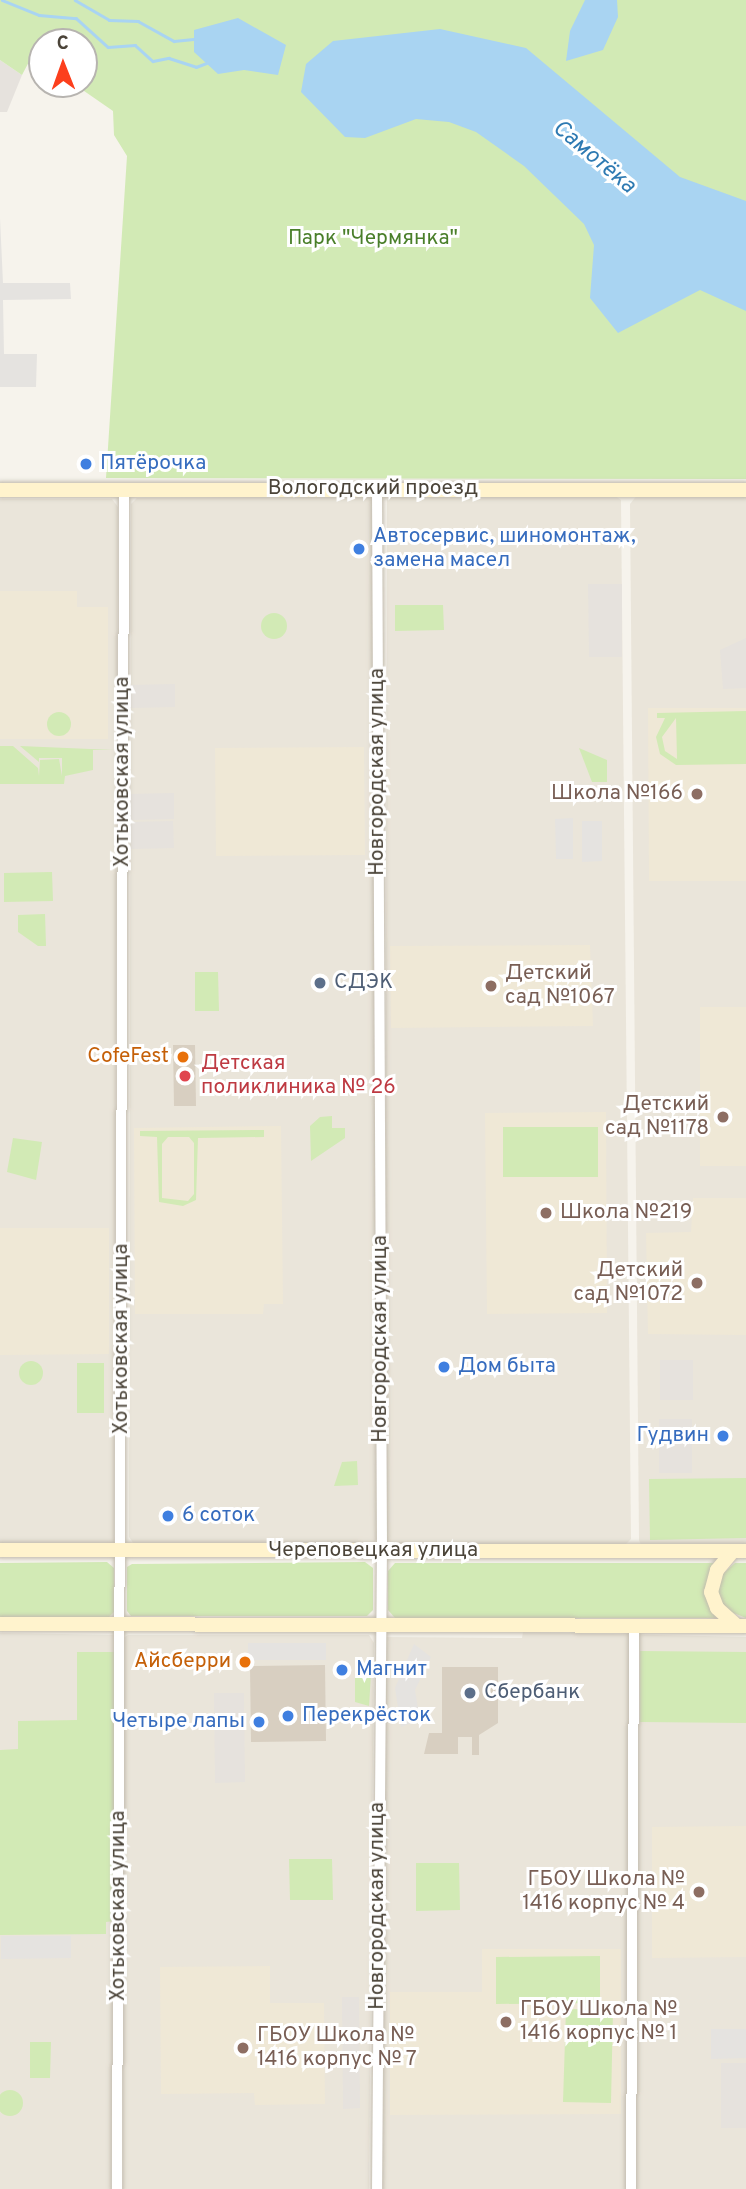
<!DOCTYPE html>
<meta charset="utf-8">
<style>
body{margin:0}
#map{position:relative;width:746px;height:2189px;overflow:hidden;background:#f6f3ec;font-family:Overpass,sans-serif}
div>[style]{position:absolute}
.residential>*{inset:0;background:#eae5da}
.industrial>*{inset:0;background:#e6e2dd}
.education>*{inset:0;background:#efe8d6}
.green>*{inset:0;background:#d2eab5}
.round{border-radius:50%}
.parking>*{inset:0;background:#e5e3e0}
.water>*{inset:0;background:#a9d4f2}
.stream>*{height:2.5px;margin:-1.25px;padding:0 1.25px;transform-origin:1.25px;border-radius:1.25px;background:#a9d4f2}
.building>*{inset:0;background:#d8cfc1}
.roads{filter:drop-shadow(0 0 2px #c2bbae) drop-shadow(0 0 2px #c2bbae)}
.street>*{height:10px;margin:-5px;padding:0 5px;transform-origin:5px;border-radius:5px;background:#fff}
.secondary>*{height:14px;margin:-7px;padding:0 7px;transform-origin:7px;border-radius:7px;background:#fff3cd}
.dots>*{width:19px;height:19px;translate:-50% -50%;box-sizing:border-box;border:4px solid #fff;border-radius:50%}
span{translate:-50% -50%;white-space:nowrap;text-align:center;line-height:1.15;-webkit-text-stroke:6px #fff;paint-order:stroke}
.park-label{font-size:21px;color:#4a7f2a}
.shop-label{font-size:21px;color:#366cbe}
.left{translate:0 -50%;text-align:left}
.right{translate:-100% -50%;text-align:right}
.street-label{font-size:21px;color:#4b4439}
.education-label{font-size:21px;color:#785e54}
.service-label{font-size:21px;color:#4e5e75}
.food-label{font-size:21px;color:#c56008}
.health-label{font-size:21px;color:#be3a42}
.water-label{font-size:23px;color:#2e7ab2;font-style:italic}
.north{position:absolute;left:28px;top:28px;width:70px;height:70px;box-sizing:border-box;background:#fff;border:2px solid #b7b4b0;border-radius:50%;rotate:359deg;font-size:19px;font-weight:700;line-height:28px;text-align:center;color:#4b4439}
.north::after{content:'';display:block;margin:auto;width:24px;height:32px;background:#fc3f1d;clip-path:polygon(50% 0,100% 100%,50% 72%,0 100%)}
</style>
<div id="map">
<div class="residential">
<i style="clip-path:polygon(393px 494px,614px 495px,621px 500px,631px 1539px,624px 1546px,389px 1546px,385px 1539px,387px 500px)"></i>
<i style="clip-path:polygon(638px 494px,746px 495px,746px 1548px,641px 1545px,639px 1540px,630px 504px)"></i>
<i style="clip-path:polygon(369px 496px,376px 504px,377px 1539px,371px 1547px,134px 1544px,129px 1537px,131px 504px,137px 498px)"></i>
<i style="clip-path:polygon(0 499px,112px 499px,118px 507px,114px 1546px,0 1546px)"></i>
<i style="clip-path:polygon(523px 1632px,746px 1637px,746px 2189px,383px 2189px,384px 1637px,522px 1638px)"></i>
<i style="clip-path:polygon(0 1633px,116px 1635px,111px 2189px,0 2189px)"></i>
<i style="clip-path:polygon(128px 1635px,369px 1635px,374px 1643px,369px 2189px,123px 2189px,123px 1638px)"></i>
</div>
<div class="industrial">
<i style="clip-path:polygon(0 60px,22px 75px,7px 112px,0 112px)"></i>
<i style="clip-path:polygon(588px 584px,622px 584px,622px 657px,589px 657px)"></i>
<i style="clip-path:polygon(746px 638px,746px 688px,723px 689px,720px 650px)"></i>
<i style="clip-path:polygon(175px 684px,175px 707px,130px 708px,130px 685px)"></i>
<i style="clip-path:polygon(174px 793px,174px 819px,130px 820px,129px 794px)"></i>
<i style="clip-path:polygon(173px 821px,174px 848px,131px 849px,130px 822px)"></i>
<i style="clip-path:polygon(660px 1360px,693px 1360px,693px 1400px,660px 1400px)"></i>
<i style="clip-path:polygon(659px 1419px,692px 1419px,692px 1473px,659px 1473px)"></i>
<i style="clip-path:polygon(214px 1693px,244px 1693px,245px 1782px,215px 1783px)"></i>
<i style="clip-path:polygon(342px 1997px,359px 1997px,360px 2108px,343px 2109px)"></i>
<i style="clip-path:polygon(721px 2063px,746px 2063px,746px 2128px,721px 2128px)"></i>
</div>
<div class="education">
<i style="clip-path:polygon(0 591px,77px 591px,77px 607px,108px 607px,108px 739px,0 739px)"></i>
<i style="clip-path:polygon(648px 708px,746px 708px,746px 881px,649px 881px)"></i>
<i style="clip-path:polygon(364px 747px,365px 855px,216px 856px,215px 748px)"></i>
<i style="clip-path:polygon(590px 945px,593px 1026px,391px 1028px,390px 946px)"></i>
<i style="clip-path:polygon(700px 1007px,746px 1007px,746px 1166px,700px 1166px)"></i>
<i style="clip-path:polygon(606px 1112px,607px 1313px,487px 1314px,485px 1113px)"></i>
<i style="clip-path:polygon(281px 1126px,283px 1304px,264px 1304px,263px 1314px,135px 1314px,134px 1128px)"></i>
<i style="clip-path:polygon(693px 1198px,746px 1198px,746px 1335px,648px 1334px,646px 1233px,691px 1232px)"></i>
<i style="clip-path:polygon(0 1228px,109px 1228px,109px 1354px,0 1355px)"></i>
<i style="clip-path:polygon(746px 1826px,746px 1957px,652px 1958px,652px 1827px)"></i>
<i style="clip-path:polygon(482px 1949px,621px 1949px,621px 2114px,390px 2115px,390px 1992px,482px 1992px)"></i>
<i style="clip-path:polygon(270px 1966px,270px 2003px,324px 2003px,325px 2104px,255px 2105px,254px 2093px,161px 2094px,160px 1967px)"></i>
</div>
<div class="green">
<i style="clip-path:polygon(0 0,746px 0,746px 479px,106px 478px,127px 156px,114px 135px,113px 111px,74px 84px,84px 84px,84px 42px,42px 42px,42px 62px,32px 56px,22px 75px,0 60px)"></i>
<i style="clip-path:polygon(395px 605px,443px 605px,444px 630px,395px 631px)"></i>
<i class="round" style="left:261px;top:613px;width:26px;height:26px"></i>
<i style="clip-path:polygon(evenodd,746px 711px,746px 764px,676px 765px,660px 754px,656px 737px,665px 718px,657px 718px,657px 713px,746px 711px,676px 718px,677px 759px,665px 751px,662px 737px,676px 718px)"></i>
<i class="round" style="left:47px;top:712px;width:24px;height:24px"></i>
<i style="clip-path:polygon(0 746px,13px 746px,38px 768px,39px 776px,40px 760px,59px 759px,62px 776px,62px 758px,39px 758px,39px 762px,20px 746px,114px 750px,93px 750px,93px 770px,65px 776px,64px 784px,0 784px)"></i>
<i style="clip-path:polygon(579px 748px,607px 760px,607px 782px,592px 782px)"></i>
<i style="clip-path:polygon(52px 872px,53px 901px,4px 902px,4px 873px)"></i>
<i style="clip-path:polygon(45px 914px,46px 946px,38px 946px,18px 932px,18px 915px)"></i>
<i style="clip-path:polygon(195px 972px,218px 972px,219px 1011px,195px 1011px)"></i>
<i style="clip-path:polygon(332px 1116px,332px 1128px,345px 1128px,345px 1138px,311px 1161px,310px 1126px,320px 1117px)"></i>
<i style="clip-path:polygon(503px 1127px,598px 1127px,598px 1177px,503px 1177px)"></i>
<i style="clip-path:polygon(evenodd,264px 1130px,264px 1137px,198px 1138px,196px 1200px,183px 1206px,159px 1202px,157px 1137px,140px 1136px,140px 1131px,264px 1130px,168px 1137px,189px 1137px,194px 1143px,194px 1194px,188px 1201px,162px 1198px,162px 1144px,168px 1137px)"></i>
<i style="clip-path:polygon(13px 1138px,42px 1142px,36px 1180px,7px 1172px)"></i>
<i class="round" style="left:19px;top:1361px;width:24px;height:24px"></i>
<i style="clip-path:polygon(77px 1363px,104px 1363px,104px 1413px,77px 1413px)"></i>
<i style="clip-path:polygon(357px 1461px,358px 1485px,334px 1486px,342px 1462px)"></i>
<i style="clip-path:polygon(746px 1478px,746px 1538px,650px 1540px,649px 1479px)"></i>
<i style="clip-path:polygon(107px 1562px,114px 1568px,114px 1612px,109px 1617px,0 1617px,0 1563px)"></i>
<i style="clip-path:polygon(365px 1562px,373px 1568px,373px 1610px,367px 1616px,131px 1616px,127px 1611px,127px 1567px,132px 1564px)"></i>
<i style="clip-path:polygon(395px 1563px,717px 1563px,705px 1590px,717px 1618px,395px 1618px,388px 1610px,388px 1571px)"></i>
<i style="clip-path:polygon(735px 1563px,746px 1563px,746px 1618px,726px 1610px,717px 1597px,719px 1577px)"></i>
<i style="clip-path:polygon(640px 1651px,746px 1652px,746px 1723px,640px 1722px)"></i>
<i style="clip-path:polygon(77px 1652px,116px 1652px,114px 1921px,106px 1922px,106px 1934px,0 1935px,0 1750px,18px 1749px,18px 1721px,77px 1720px)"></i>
<i style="clip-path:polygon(362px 1669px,371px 1674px,369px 1706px,355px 1702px,355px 1674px)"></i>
<i style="clip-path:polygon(289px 1859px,332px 1859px,333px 1900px,290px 1900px)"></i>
<i style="clip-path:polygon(416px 1863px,459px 1863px,460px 1910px,416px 1911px)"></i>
<i style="clip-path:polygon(600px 1956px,600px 2003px,496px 2004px,496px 1957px)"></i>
<i style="clip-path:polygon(566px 2009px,613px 2010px,611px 2103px,563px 2102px)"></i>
<i style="clip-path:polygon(30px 2042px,51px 2042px,50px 2078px,30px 2078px)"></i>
<i class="round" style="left:-3px;top:2090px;width:26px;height:26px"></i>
</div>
<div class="parking">
<i style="clip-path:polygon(0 218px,3px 283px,70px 283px,71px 299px,3px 300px,4px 354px,37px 354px,36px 387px,0 387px)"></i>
<i style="clip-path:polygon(573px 818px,573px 859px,556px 859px,555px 819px)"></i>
<i style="clip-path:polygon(582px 821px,602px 821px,602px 861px,582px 862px)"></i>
<i style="clip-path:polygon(248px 1643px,326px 1643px,326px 1660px,248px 1660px)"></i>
<i style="clip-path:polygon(414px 1644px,431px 1657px,415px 1690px,420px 1720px,401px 1727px,395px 1688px)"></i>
<i style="clip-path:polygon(1px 1936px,71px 1936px,71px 1958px,1px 1959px)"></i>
<i style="clip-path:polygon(711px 2029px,746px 2029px,746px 2058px,711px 2059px)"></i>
</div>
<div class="water">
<i style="clip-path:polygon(585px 0,617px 0,618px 17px,603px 50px,566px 61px,570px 31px)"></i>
<i style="clip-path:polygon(238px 18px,286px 45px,278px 75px,244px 70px,218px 74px,194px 52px,194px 30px)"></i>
<i style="clip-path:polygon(440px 29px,526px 48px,680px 177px,746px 201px,746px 311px,700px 290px,618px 333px,590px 298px,594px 245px,584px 224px,524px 166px,476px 132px,449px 122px,416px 119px,365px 138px,345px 137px,301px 92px,306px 64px,333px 41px)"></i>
</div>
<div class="stream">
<i style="left:2px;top:0;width:40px;rotate:22deg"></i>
<i style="left:39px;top:15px;width:37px;rotate:5deg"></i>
<i style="left:76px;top:18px;width:43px;rotate:42.2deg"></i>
<i style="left:108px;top:47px;width:27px;rotate:-4deg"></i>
<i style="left:135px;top:45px;width:24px;rotate:42deg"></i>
<i style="left:153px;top:61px;width:16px;rotate:-11deg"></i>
<i style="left:169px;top:58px;width:28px;rotate:18deg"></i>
<i style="left:196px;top:67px;width:14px;rotate:-21deg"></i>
<i style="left:75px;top:0;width:39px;rotate:30deg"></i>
<i style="left:109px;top:20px;width:29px;rotate:2deg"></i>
<i style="left:138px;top:21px;width:41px;rotate:29.1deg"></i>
<i style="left:174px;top:41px;width:19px;rotate:-6deg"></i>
</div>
<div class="building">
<i style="clip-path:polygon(173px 1045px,195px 1045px,196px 1106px,174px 1106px)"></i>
<i style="clip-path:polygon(325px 1665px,326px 1741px,251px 1742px,250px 1666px)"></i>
<i style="clip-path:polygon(442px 1667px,498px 1667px,498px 1723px,479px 1735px,479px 1755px,472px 1755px,472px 1737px,458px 1737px,458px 1754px,424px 1754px,429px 1733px,442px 1733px)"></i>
</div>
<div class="roads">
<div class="street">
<i style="left:377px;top:489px;width:1054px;rotate:89.73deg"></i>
<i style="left:382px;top:1543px;width:646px;rotate:90.44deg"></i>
<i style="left:117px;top:2189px;width:1700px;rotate:-89.76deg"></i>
<i style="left:631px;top:2189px;width:563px;rotate:-89.69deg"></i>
</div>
<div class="secondary">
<i style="left:0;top:490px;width:746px"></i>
<i style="left:0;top:1550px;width:746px;rotate:0.08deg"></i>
<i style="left:733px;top:1551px;width:25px;rotate:130deg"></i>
<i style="left:717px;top:1570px;width:23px;rotate:105deg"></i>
<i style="left:711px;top:1592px;width:17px;rotate:69deg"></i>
<i style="left:717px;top:1608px;width:27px;rotate:42deg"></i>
<i style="left:0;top:1624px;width:746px;rotate:0.15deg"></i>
</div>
</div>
<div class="dots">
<i style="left:86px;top:464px;background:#3f7fe0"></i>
<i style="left:359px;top:549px;background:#3f7fe0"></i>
<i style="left:697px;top:794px;background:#8d6e63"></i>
<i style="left:320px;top:983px;background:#5c6f8a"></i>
<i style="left:491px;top:986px;background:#8d6e63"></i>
<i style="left:183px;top:1057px;background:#e8710a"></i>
<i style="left:185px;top:1076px;background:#e0444e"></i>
<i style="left:723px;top:1117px;background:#8d6e63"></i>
<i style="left:546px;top:1213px;background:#8d6e63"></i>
<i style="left:697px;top:1283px;background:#8d6e63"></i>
<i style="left:444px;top:1367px;background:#3f7fe0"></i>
<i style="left:723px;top:1436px;background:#3f7fe0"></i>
<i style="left:168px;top:1516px;background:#3f7fe0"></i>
<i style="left:245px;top:1662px;background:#e8710a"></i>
<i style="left:342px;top:1670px;background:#3f7fe0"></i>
<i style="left:470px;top:1693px;background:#5c6f8a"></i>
<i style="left:288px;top:1716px;background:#3f7fe0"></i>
<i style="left:259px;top:1722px;background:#3f7fe0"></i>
<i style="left:699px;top:1892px;background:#8d6e63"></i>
<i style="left:506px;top:2022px;background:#8d6e63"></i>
<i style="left:243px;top:2048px;background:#8d6e63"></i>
</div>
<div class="park-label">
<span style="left:373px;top:239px">Парк "Чермянка"</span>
</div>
<div class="shop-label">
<span class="left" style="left:100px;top:464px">Пятёрочка</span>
<span class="left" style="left:373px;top:549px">Автосервис, шиномонтаж,<br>замена масел</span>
<span class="left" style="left:458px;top:1367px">Дом быта</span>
<span class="right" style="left:709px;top:1436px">Гудвин</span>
<span class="left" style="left:182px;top:1516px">6 соток</span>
<span class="left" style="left:356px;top:1670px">Магнит</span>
<span class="left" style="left:302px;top:1716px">Перекрёсток</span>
<span class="right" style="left:245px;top:1722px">Четыре лапы</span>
</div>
<div class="street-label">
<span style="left:373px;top:489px">Вологодский проезд</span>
<span style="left:123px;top:772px;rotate:-90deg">Хотьковская улица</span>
<span style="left:378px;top:772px;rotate:-90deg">Новгородская улица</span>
<span style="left:122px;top:1339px;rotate:-90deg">Хотьковская улица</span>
<span style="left:381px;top:1339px;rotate:-90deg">Новгородская улица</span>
<span style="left:373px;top:1551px">Череповецкая улица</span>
<span style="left:119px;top:1906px;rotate:-90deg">Хотьковская улица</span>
<span style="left:378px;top:1906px;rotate:-90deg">Новгородская улица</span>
</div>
<div class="education-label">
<span class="right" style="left:683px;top:794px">Школа №166</span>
<span class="left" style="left:505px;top:986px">Детский<br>сад №1067</span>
<span class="right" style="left:709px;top:1117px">Детский<br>сад №1178</span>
<span class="left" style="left:560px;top:1213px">Школа №219</span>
<span class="right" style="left:683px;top:1283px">Детский<br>сад №1072</span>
<span class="right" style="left:685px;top:1892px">ГБОУ Школа №<br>1416 корпус № 4</span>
<span class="left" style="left:520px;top:2022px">ГБОУ Школа №<br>1416 корпус № 1</span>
<span class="left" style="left:257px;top:2048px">ГБОУ Школа №<br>1416 корпус № 7</span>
</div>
<div class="service-label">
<span class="left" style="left:334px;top:983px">СДЭК</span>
<span class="left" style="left:484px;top:1693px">Сбербанк</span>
</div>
<div class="food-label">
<span class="right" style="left:169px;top:1057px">CofeFest</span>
<span class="right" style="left:231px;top:1662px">Айсберри</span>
</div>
<div class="health-label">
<span class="left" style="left:201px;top:1076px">Детская<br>поликлиника № 26</span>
</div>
<div class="water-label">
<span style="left:593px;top:158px;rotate:40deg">Самотёка</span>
</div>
<div class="north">С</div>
</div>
